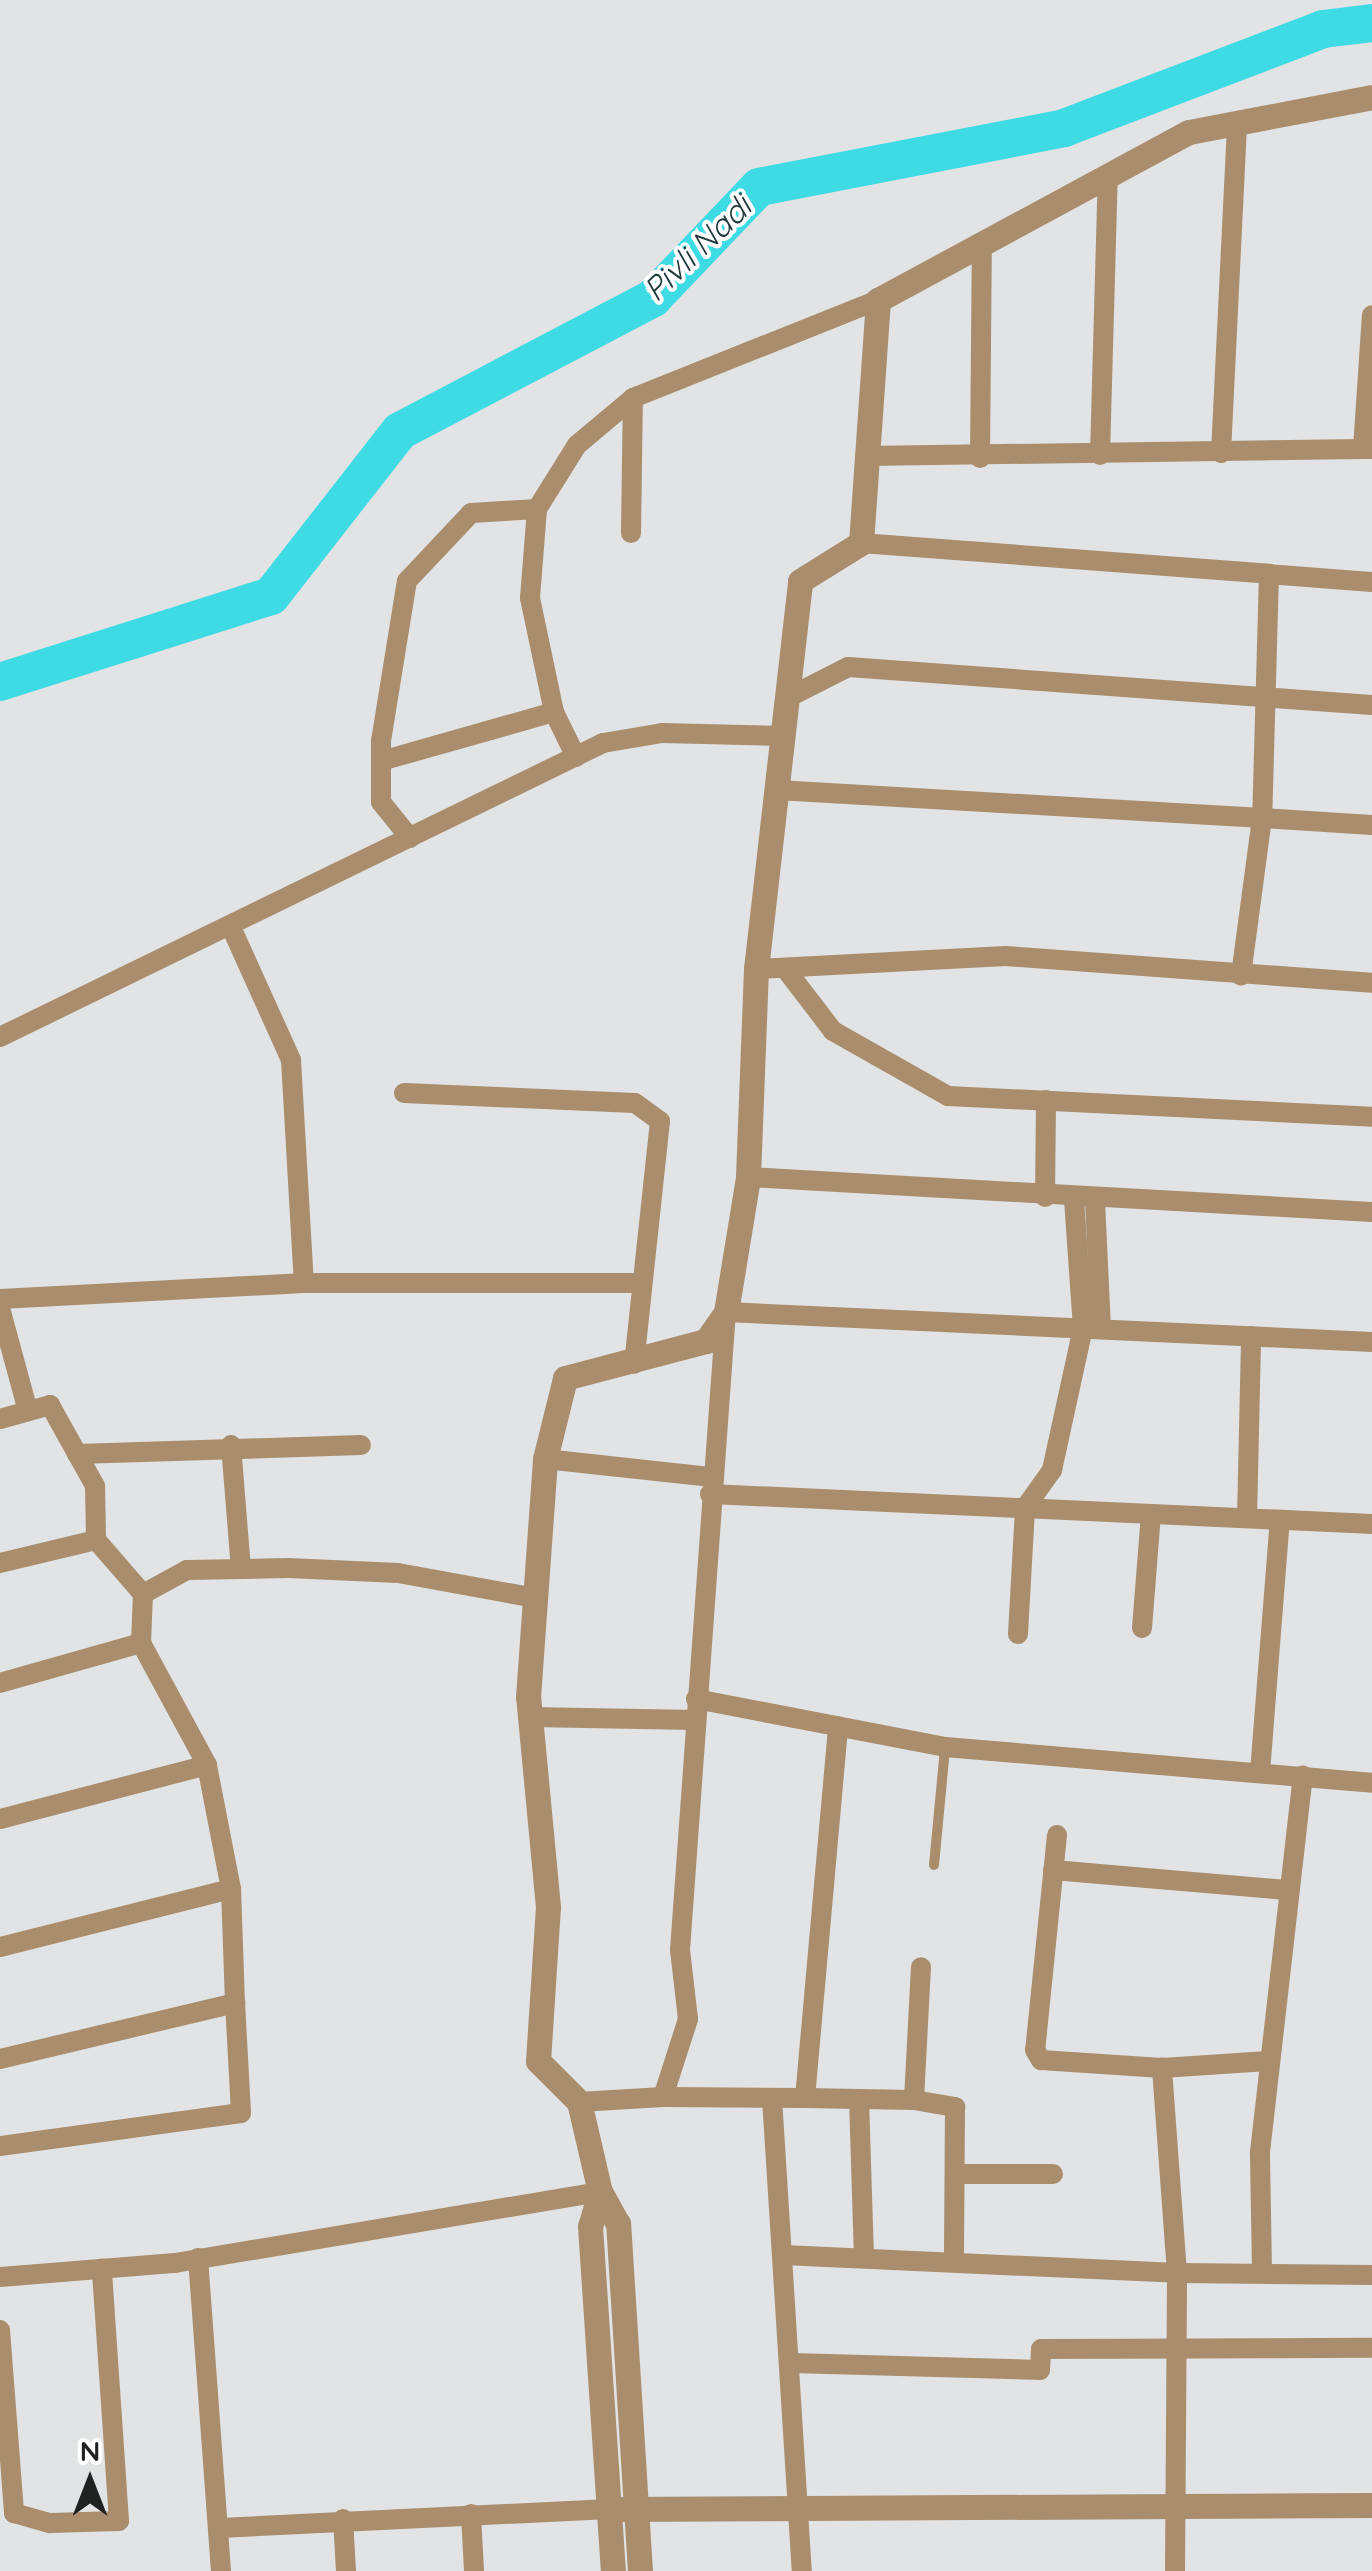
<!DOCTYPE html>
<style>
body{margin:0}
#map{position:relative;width:1372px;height:2571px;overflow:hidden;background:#e2e3e5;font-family:Quicksand,sans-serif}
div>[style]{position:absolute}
.river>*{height:38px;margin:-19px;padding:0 19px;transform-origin:19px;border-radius:19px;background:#3fdbe4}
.service>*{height:10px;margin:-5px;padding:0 5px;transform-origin:5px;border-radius:5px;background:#a98d6c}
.minor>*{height:20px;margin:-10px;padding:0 10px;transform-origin:10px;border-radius:10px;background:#a98d6c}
.tertiary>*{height:25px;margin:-12.5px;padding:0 12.5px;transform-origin:12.5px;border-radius:12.5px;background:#a98d6c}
span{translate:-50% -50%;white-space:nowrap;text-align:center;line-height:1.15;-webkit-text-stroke:8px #fff;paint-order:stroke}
.water-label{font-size:32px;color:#20393b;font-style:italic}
.north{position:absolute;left:40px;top:2431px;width:100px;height:100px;-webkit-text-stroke:8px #fff;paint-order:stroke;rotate:0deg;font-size:28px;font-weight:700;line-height:40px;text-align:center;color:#202121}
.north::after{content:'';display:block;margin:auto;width:35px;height:45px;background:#202121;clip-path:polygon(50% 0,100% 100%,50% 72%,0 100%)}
</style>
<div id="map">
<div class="river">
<i style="left:0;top:682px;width:284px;rotate:-17.6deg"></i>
<i style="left:271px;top:596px;width:209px;rotate:-52deg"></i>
<i style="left:400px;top:431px;width:286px;rotate:-27.7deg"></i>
<i style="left:653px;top:298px;width:153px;rotate:-46.3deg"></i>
<i style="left:759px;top:187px;width:311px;rotate:-10.9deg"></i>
<i style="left:1064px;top:128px;width:277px;rotate:-20.9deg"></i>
<i style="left:1323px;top:29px;width:49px;rotate:-7deg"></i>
</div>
<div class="service">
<i style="left:934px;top:1865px;width:118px;rotate:-84.6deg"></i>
</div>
<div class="minor">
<i style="left:1372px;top:449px;width:9px;rotate:180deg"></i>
<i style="left:1363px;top:449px;width:134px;rotate:-86.2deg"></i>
<i style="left:1221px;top:453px;width:330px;rotate:-87.2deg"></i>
<i style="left:1100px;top:455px;width:279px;rotate:-88.4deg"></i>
<i style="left:865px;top:456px;width:498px;rotate:-0.8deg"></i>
<i style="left:980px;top:458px;width:215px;rotate:-89.5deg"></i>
<i style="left:631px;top:533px;width:135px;rotate:-89.2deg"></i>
<i style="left:633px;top:398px;width:264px;rotate:-21.8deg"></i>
<i style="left:861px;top:543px;width:409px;rotate:4.3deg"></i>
<i style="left:1372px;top:582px;width:103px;rotate:-175.6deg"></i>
<i style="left:1269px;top:574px;width:244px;rotate:91.6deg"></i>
<i style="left:1262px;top:818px;width:110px;rotate:3.6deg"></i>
<i style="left:787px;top:698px;width:68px;rotate:-26.9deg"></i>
<i style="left:848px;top:667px;width:525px;rotate:4.15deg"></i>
<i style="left:576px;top:757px;width:50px;rotate:-116.1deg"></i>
<i style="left:554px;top:712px;width:116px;rotate:-101.9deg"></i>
<i style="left:530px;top:598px;width:89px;rotate:-85.5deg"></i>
<i style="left:537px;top:509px;width:75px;rotate:-58deg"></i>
<i style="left:577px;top:445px;width:73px;rotate:-40deg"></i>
<i style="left:381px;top:761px;width:180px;rotate:-15.8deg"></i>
<i style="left:777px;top:790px;width:486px;rotate:3.3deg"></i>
<i style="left:1262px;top:818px;width:159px;rotate:97.6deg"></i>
<i style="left:410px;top:838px;width:46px;rotate:-128.9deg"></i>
<i style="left:381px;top:802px;width:61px;rotate:-90deg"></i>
<i style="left:381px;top:741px;width:162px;rotate:-80.8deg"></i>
<i style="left:407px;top:581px;width:93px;rotate:-46.7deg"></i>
<i style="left:471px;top:513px;width:66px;rotate:-3.5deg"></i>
<i style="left:231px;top:927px;width:146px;rotate:65.7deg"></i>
<i style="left:291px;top:1060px;width:223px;rotate:86.7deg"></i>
<i style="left:756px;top:969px;width:250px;rotate:-3deg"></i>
<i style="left:1006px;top:956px;width:367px;rotate:4.2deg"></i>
<i style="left:787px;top:971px;width:76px;rotate:52.5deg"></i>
<i style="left:833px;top:1031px;width:132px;rotate:29.5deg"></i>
<i style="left:948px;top:1096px;width:425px;rotate:2.8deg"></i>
<i style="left:0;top:1037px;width:671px;rotate:-25.99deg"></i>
<i style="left:603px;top:743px;width:60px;rotate:-9.6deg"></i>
<i style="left:662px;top:733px;width:121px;rotate:1.4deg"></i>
<i style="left:404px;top:1093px;width:231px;rotate:2.5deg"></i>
<i style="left:635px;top:1103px;width:31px;rotate:36deg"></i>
<i style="left:660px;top:1121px;width:244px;rotate:96.1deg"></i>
<i style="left:748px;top:1177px;width:625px;rotate:3.21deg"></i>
<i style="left:1045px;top:1197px;width:97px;rotate:-89.4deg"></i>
<i style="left:1095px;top:1201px;width:128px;rotate:87.3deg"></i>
<i style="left:0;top:1299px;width:304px;rotate:-3deg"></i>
<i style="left:304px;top:1283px;width:336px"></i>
<i style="left:0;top:1308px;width:107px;rotate:74.8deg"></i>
<i style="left:0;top:1419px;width:52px;rotate:-15.6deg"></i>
<i style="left:50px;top:1405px;width:93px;rotate:60.9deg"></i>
<i style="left:95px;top:1486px;width:54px;rotate:88.9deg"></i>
<i style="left:96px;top:1540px;width:99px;rotate:166.5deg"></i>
<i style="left:231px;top:1445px;width:123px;rotate:85.4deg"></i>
<i style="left:77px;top:1454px;width:284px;rotate:-1.8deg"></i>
<i style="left:545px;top:1459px;width:168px;rotate:6.2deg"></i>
<i style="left:710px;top:1494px;width:663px;rotate:2.59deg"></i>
<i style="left:1247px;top:1518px;width:182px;rotate:-88.7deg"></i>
<i style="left:143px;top:1594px;width:50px;rotate:-28.6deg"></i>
<i style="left:187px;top:1570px;width:101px;rotate:-1.1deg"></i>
<i style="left:288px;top:1568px;width:110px;rotate:2.6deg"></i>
<i style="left:398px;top:1573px;width:139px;rotate:10.3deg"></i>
<i style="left:1142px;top:1628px;width:114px;rotate:-85.5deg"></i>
<i style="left:1018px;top:1634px;width:126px;rotate:-86.8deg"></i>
<i style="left:1025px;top:1508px;width:47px;rotate:-54.6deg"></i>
<i style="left:1052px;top:1470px;width:145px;rotate:-77.7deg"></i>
<i style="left:1083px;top:1328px;width:129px;rotate:-94deg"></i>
<i style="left:0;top:1683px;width:147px;rotate:-15.8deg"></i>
<i style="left:141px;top:1643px;width:49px;rotate:-87.7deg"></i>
<i style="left:143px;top:1594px;width:72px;rotate:-131deg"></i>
<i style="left:696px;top:1699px;width:254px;rotate:10.9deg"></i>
<i style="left:945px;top:1747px;width:429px;rotate:4.8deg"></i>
<i style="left:530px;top:1717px;width:165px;rotate:1deg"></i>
<i style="left:1260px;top:1772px;width:253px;rotate:-85.5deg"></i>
<i style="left:0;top:1819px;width:214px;rotate:-14.6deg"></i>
<i style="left:207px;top:1765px;width:139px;rotate:-118.4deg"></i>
<i style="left:1057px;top:1835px;width:216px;rotate:95.8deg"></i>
<i style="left:1035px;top:2050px;width:12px;rotate:59deg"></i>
<i style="left:1041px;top:2060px;width:121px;rotate:3.8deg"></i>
<i style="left:1053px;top:1870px;width:234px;rotate:4.9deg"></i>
<i style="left:0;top:1947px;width:238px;rotate:-14.1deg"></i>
<i style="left:231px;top:1889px;width:126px;rotate:-101deg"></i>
<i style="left:0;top:2059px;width:242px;rotate:-13.4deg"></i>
<i style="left:235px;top:2003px;width:114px;rotate:-92deg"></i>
<i style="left:663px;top:2097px;width:142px;rotate:0.4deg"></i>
<i style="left:805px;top:2098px;width:373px;rotate:-84.9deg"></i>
<i style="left:772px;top:2098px;width:474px;rotate:86.4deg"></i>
<i style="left:805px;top:2098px;width:109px;rotate:1.1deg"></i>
<i style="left:914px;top:2100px;width:133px;rotate:-87deg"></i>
<i style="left:859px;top:2099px;width:158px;rotate:88.2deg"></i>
<i style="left:914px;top:2100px;width:42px;rotate:9.7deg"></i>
<i style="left:955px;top:2107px;width:152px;rotate:90.4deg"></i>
<i style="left:579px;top:2102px;width:84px;rotate:-3.4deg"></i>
<i style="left:663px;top:2097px;width:82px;rotate:-72.2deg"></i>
<i style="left:688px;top:2019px;width:69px;rotate:-96.6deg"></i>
<i style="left:680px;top:1950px;width:640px;rotate:-85.88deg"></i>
<i style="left:726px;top:1312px;width:647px;rotate:2.66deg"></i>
<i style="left:0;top:2146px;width:243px;rotate:-7.8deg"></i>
<i style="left:241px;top:2113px;width:110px;rotate:-93.1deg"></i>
<i style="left:957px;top:2174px;width:96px"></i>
<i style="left:783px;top:2255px;width:394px;rotate:2.6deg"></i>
<i style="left:1177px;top:2273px;width:206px;rotate:-94.2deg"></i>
<i style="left:1162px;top:2068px;width:106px;rotate:-3.8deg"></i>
<i style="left:198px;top:2258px;width:314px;rotate:85.8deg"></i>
<i style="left:1262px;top:2271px;width:119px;rotate:-91deg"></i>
<i style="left:1260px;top:2152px;width:379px;rotate:-83.5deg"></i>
<i style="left:0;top:2277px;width:176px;rotate:-4.6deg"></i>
<i style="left:175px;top:2263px;width:431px;rotate:-9.5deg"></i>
<i style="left:0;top:2330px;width:184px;rotate:85.6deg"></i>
<i style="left:14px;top:2513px;width:37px;rotate:16deg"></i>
<i style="left:50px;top:2523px;width:69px;rotate:-1.7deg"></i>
<i style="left:119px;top:2521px;width:253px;rotate:-93.9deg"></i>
<i style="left:791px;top:2363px;width:249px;rotate:1.6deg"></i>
<i style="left:1040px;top:2370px;width:21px;rotate:-87deg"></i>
<i style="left:1041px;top:2349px;width:331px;rotate:-0.2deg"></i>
<i style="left:471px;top:2514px;width:57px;rotate:87deg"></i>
<i style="left:343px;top:2519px;width:52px;rotate:86.7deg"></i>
<i style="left:220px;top:2528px;width:390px;rotate:-2.8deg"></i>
<i style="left:1175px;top:2571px;width:298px;rotate:-89.6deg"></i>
<i style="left:1177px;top:2273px;width:195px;rotate:0.6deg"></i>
</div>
<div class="tertiary">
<i style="left:600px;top:2192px;width:35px;rotate:106deg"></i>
<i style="left:590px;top:2226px;width:346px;rotate:86.2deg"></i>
<i style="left:610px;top:2509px;width:762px;rotate:-0.3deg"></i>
<i style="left:640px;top:2571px;width:348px;rotate:-93.6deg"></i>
<i style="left:618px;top:2224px;width:37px;rotate:-119deg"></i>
<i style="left:600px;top:2192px;width:92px;rotate:-103.1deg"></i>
<i style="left:579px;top:2102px;width:58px;rotate:-135deg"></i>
<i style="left:538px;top:2061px;width:154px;rotate:-86.3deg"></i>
<i style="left:548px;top:1907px;width:211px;rotate:-95.4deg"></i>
<i style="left:528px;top:1697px;width:239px;rotate:-85.9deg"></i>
<i style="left:545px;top:1459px;width:83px;rotate:-76.1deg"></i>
<i style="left:565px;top:1378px;width:146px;rotate:-14.7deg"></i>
<i style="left:706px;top:1341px;width:35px;rotate:-55deg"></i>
<i style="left:726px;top:1312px;width:137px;rotate:-80.7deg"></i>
<i style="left:748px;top:1177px;width:208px;rotate:-87.8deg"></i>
<i style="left:756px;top:969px;width:390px;rotate:-83.5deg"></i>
<i style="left:800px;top:581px;width:72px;rotate:-31.9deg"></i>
<i style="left:861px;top:543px;width:244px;rotate:-86deg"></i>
<i style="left:878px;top:300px;width:353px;rotate:-28.4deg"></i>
<i style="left:1189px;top:132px;width:186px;rotate:-10.8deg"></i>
</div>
<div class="water-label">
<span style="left:697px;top:248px;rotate:-44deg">Pivli Nadi</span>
</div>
<div class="north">N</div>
</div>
